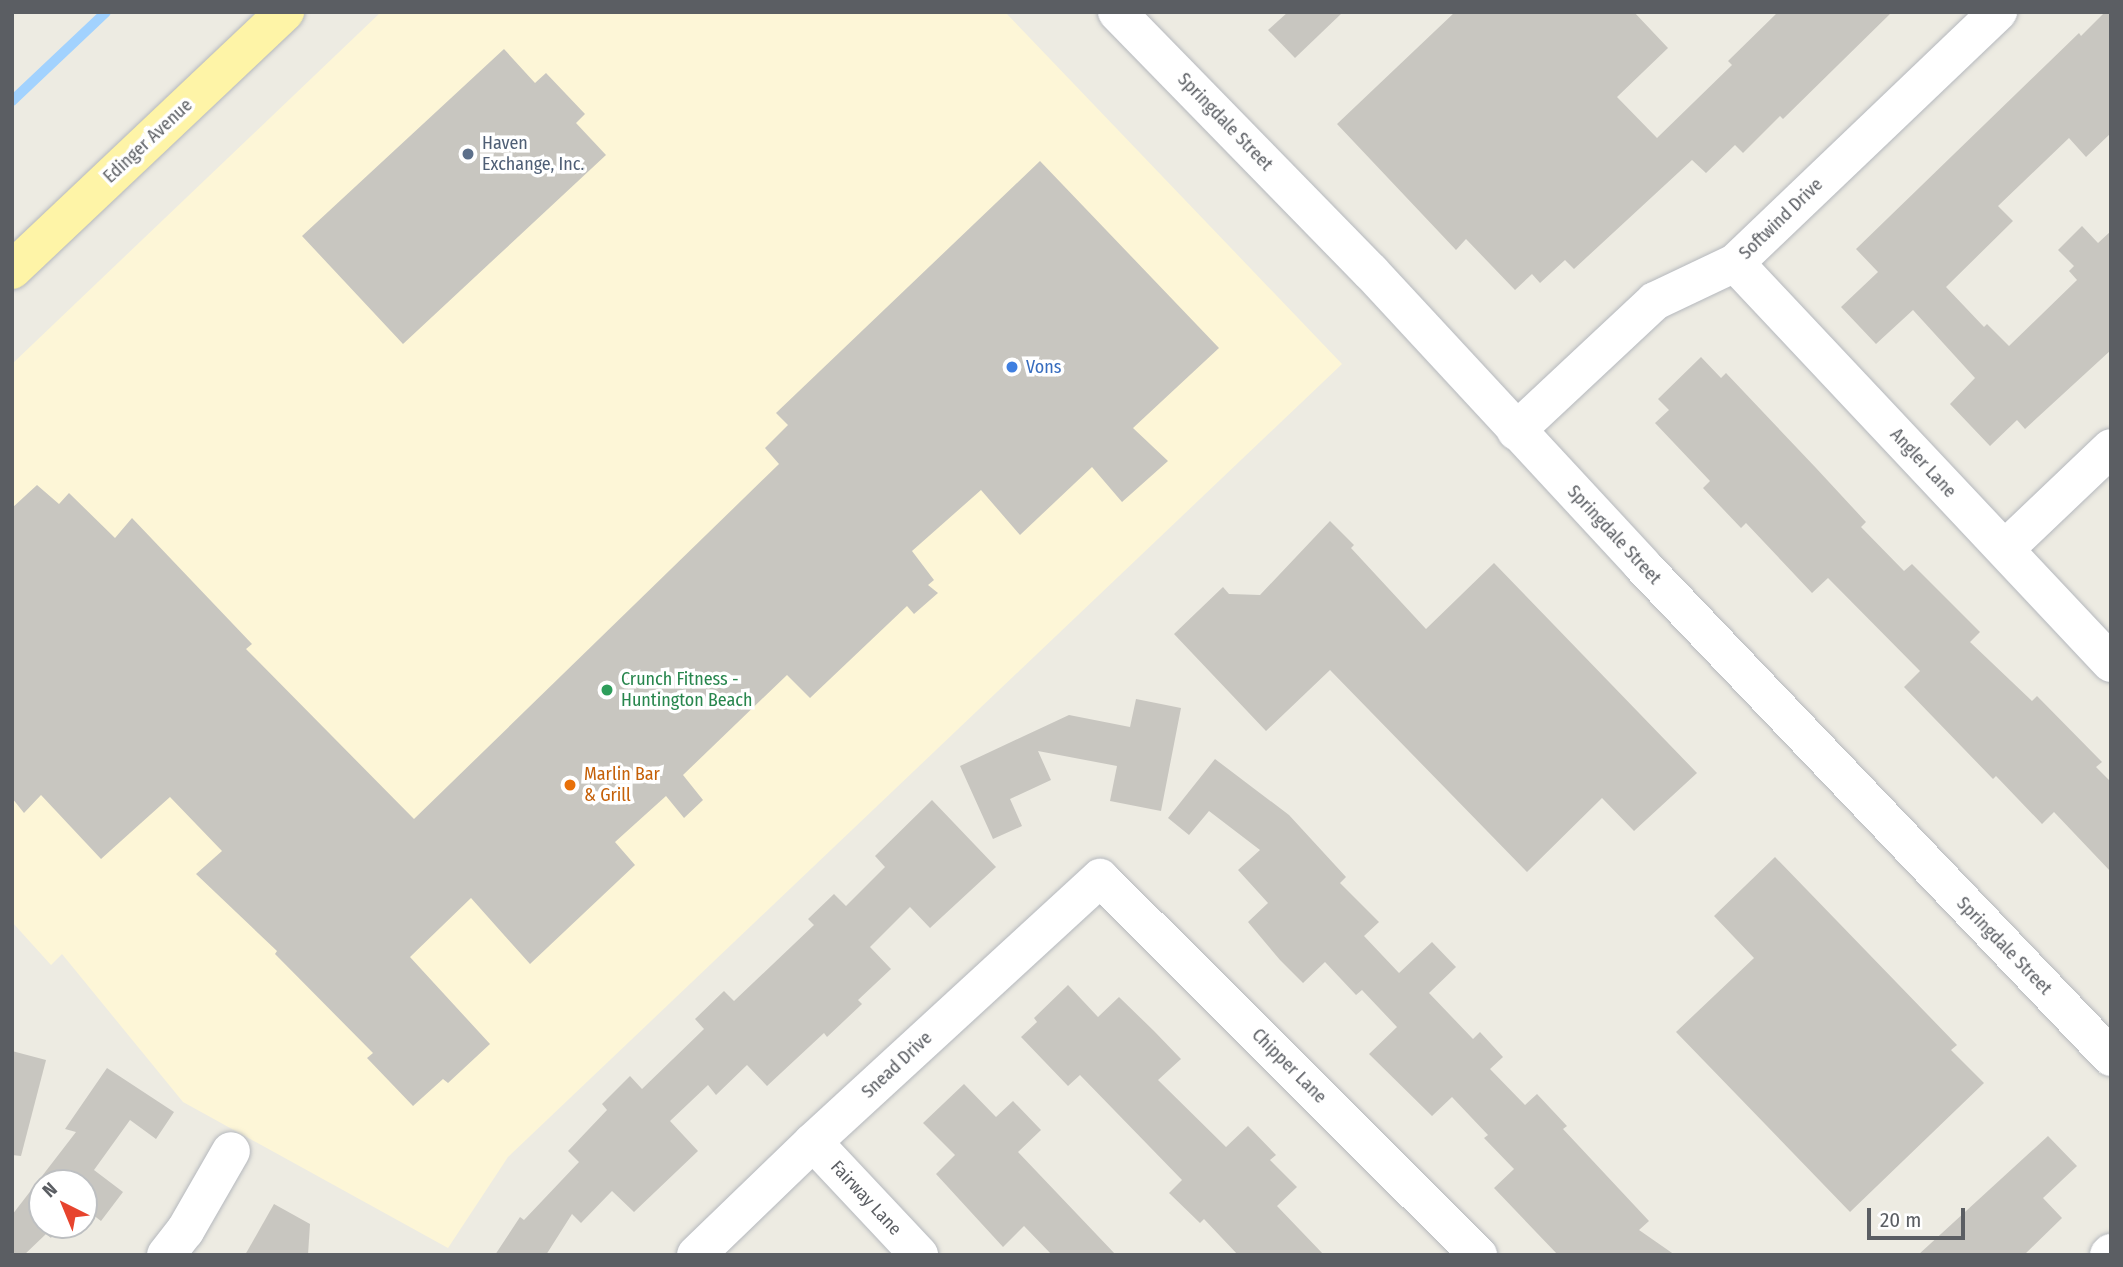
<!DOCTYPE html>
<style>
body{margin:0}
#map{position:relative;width:2123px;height:1267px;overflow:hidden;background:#edebe2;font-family:"Fira Sans Condensed",sans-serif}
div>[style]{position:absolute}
.commercial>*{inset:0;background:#fdf6d7}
.stream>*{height:10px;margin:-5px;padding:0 5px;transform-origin:5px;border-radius:5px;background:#a2d2fe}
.building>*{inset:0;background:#c8c6c0}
.roads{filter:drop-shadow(0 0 2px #b5b8bd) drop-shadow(0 0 2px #b5b8bd)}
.minor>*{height:38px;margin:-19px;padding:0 19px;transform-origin:19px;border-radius:19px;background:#fff}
.secondary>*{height:38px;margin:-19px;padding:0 19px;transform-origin:19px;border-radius:19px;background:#fff}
.primary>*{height:38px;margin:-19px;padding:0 19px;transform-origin:19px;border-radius:19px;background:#fef4a7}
.dots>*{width:19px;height:19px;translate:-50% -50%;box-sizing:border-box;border:4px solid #fff;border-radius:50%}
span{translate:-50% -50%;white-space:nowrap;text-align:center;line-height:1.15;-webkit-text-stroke:7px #fff;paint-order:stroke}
.street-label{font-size:18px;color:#5b5e63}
.service-label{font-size:18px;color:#4e5e75}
.left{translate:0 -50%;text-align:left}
.shop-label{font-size:18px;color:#366cbe}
.leisure-label{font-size:18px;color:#27864d}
.food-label{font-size:18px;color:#c56008}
.frame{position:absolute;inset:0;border:14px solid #5b5e63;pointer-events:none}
.north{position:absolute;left:28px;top:1169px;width:70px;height:70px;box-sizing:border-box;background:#fff;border:2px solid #bdbfc1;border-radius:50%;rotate:317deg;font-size:19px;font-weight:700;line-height:28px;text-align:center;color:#5b5e63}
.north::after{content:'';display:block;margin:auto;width:24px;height:32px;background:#e7442e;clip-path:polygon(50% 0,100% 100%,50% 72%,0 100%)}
.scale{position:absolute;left:1867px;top:1208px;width:98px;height:32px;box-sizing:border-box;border:4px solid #5b5e63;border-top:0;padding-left:9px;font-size:21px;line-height:24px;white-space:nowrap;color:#5b5e63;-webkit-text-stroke:5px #fff;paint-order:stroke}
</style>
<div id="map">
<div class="commercial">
<i style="clip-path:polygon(381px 12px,1005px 12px,1342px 364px,508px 1157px,448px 1248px,183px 1102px,62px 954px,51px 965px,12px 922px,12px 364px)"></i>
</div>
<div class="stream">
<i style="left:12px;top:101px;width:129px;rotate:-43.4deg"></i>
</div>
<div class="building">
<i style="clip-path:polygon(1288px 12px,1343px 12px,1295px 58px,1268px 30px)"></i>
<i style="clip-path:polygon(1455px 12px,1634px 12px,1668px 48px,1617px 97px,1657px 138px,1732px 65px,1728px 61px,1778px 12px,1892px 12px,1783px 119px,1780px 116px,1743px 153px,1735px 145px,1706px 173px,1692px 160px,1574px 269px,1565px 260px,1540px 283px,1532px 274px,1515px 290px,1466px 239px,1456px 250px,1337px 124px)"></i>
<i style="clip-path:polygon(2105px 12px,2111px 12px,2111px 133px,2086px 157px,2069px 138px,1998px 206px,2013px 221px,1946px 287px,1984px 327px,1987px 324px,2009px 346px,2077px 280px,2069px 271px,2074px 266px,2058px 250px,2082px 226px,2098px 243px,2111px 231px,2111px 350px,2025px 429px,2017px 420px,1990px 446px,1950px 404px,1975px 378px,1913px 310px,1876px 344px,1841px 307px,1878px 272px,1856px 249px,2079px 33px,2081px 36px)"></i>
<i style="clip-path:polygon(504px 49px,535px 83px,546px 73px,585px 114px,576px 123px,606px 155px,403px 344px,302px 236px)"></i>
<i style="clip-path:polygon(1040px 161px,1219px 348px,1133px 428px,1168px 461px,1122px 502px,1092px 467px,1020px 535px,981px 490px,912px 551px,934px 580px,928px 585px,938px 593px,914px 614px,907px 606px,810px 698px,787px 675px,683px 775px,703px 800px,684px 818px,666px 796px,615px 842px,635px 865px,530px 964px,471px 898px,410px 957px,490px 1044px,448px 1083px,443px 1079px,413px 1106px,367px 1058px,373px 1053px,275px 954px,277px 951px,196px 874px,222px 851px,170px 797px,101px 859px,41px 795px,24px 813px,12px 798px,12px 508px,37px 485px,59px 504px,69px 493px,115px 538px,132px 518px,252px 644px,246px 649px,414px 819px,779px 464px,765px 448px,788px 425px,776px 413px)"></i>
<i style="clip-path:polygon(1701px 357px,1721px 378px,1726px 373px,1816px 468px,1866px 522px,1861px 527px,1904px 571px,1912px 564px,1980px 632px,1970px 642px,2032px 701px,2037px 696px,2102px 762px,2096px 767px,2111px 782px,2111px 872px,2054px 812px,2042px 824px,1996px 776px,1993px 779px,1904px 687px,1920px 671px,1828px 578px,1812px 593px,1746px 523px,1741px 528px,1703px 488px,1710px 481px,1655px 423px,1669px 410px,1658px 399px)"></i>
<i style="clip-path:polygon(1330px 521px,1354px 545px,1351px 548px,1426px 629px,1494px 563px,1697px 773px,1634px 831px,1602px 798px,1527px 872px,1330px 670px,1266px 731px,1174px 634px,1223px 587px,1229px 594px,1260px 595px)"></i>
<i style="clip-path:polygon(1136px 699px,1181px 708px,1161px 811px,1110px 801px,1117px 766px,1038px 751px,1051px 780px,1010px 799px,1022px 826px,993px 839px,960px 766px,1069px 715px,1130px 727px)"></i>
<i style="clip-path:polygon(1215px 759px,1289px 815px,1346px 877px,1340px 883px,1379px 922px,1364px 936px,1399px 973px,1432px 942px,1456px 967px,1429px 993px,1473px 1039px,1480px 1032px,1503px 1057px,1490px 1069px,1525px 1105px,1537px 1094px,1567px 1126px,1563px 1129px,1649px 1221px,1639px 1230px,1675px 1255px,1558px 1255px,1494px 1188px,1514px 1169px,1484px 1138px,1488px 1135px,1452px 1097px,1432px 1116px,1369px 1054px,1397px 1027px,1362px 990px,1356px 995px,1325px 962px,1303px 983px,1280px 960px,1248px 922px,1268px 903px,1238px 870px,1260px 850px,1209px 811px,1189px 835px,1168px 818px)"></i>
<i style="clip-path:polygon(932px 800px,996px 867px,930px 928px,910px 907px,870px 947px,891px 969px,858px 1000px,862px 1004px,827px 1037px,824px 1033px,767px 1086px,747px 1065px,716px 1095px,708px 1085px,670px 1121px,698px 1151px,634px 1212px,612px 1191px,581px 1223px,572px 1214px,546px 1255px,495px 1255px,520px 1217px,524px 1220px,579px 1162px,568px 1151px,607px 1110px,602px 1104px,630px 1076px,642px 1089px,704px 1029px,695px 1019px,724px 991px,734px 1001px,814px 925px,808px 919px,834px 894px,846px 906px,885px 867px,875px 856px)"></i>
<i style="clip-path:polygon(1775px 857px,1957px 1045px,1951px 1050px,1984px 1083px,1850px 1212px,1676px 1032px,1754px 958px,1714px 916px)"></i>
<i style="clip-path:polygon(1068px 985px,1098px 1017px,1119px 997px,1154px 1031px,1181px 1059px,1158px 1080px,1226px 1147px,1248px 1126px,1276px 1155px,1270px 1160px,1297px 1187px,1277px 1206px,1324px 1255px,1238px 1255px,1204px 1219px,1200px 1223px,1169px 1193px,1182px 1180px,1080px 1075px,1068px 1086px,1021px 1037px,1037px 1022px,1034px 1018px)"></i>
<i style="clip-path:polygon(12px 1051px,46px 1060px,21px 1156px,12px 1155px)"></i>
<i style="clip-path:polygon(107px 1068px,174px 1112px,156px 1139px,130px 1120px,94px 1170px,123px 1192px,101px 1221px,84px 1208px,84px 1183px,42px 1183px,42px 1225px,60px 1225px,51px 1238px,46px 1234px,24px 1255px,12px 1255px,12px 1215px,76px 1132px,65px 1129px)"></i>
<i style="clip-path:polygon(964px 1084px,996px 1117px,1013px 1101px,1041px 1130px,1018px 1152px,1116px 1255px,1052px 1255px,1024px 1226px,1003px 1247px,936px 1174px,955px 1155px,923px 1123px)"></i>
<i style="clip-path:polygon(2048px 1136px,2077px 1166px,2043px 1198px,2062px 1218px,2024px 1255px,1918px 1255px)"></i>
<i style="clip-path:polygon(274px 1204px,310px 1224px,308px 1255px,245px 1255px)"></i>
</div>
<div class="roads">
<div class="minor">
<i style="left:1735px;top:263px;width:549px;rotate:46.77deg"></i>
<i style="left:1516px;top:431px;width:190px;rotate:-43.1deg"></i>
<i style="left:1655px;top:301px;width:89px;rotate:-25.4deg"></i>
<i style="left:1735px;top:263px;width:364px;rotate:-43.7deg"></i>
<i style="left:2005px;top:549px;width:146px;rotate:-43.6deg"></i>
<i style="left:813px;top:1142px;width:155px;rotate:46.8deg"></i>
<i style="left:166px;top:1255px;width:31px;rotate:-52deg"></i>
<i style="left:185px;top:1231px;width:92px;rotate:-60.1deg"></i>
<i style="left:696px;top:1255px;width:163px;rotate:-44deg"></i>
<i style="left:813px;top:1142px;width:390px;rotate:-42.6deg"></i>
<i style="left:1100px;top:878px;width:534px;rotate:44.92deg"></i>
<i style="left:2109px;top:1255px;width:3px;rotate:-45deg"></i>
</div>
<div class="secondary">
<i style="left:1117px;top:12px;width:363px;rotate:45.7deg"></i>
<i style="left:1371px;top:272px;width:398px;rotate:47.2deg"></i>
<i style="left:1641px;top:564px;width:681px;rotate:46.37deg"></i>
</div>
<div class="primary">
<i style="left:12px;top:270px;width:376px;rotate:-43.4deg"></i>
</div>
</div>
<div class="dots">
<i style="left:468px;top:154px;background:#5c6f8a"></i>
<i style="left:1012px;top:367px;background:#3f7fe0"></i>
<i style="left:607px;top:690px;background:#2e9e5b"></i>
<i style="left:570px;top:785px;background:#e8710a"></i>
</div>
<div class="street-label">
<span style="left:1225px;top:122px;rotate:46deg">Springdale Street</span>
<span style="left:148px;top:141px;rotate:-43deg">Edinger Avenue</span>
<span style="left:1781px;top:219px;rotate:-44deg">Softwind Drive</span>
<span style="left:1923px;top:463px;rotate:47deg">Angler Lane</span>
<span style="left:1614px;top:535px;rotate:47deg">Springdale Street</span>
<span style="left:2004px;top:946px;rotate:46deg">Springdale Street</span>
<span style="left:897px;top:1065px;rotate:-43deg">Snead Drive</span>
<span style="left:1289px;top:1066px;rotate:45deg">Chipper Lane</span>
<span style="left:866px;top:1198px;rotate:47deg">Fairway Lane</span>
</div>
<div class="service-label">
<span class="left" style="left:482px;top:154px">Haven<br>Exchange, Inc.</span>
</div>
<div class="shop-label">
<span class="left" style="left:1026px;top:367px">Vons</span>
</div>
<div class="leisure-label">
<span class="left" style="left:621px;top:690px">Crunch Fitness -<br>Huntington Beach</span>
</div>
<div class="food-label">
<span class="left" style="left:584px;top:785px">Marlin Bar<br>&amp; Grill</span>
</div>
<div class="frame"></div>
<div class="north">N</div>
<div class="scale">20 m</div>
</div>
